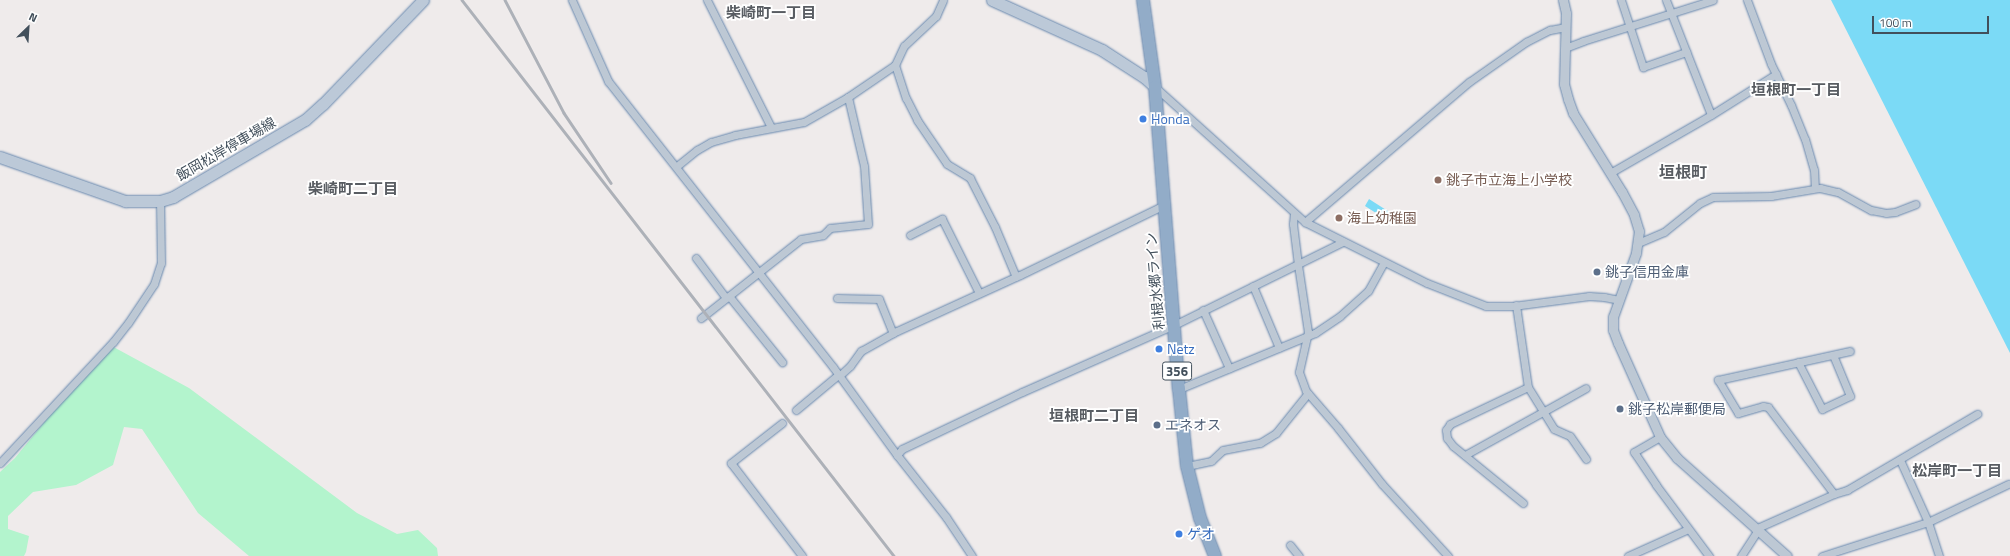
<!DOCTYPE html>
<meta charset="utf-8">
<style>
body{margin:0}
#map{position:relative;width:2010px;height:556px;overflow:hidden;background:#efebeb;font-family:"Titillium Web","Noto Sans JP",sans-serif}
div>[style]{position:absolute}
.green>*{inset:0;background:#b3f4cd}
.water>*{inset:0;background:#7bdaf6}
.roads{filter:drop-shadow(0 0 1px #6888ae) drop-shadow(0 0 1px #6888ae)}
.minor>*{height:7px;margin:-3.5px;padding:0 3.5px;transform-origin:3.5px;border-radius:3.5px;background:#bdc8d4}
.tertiary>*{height:9px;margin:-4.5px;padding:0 4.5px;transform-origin:4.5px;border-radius:4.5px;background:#bdc8d4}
.secondary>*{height:11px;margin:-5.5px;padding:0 5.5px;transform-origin:5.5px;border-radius:5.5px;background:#bcc9d8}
.trunk>*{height:12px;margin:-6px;padding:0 6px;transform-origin:6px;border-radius:6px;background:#92acc8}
.rail>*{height:2.5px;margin:-1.25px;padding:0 1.25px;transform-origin:1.25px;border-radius:1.25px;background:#adb1b8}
.dots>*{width:11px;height:11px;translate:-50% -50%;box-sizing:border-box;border:2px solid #fff;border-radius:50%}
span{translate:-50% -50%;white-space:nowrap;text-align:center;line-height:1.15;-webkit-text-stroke:3.5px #fff;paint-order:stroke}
.shield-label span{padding:1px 3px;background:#fff;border:1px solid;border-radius:3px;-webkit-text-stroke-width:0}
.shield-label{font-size:13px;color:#424f5b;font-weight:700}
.shop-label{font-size:14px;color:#366cbe}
.left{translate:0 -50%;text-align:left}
.street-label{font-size:14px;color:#424f5b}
.education-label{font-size:14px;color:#785e54}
.service-label{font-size:14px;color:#4e5e75}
.neighbourhood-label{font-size:15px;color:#585c62;font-weight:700}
.quarter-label{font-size:16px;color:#585c62;font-weight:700}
.north{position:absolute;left:8px;top:8px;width:40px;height:40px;-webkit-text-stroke:3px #fff;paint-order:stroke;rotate:25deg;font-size:11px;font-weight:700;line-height:16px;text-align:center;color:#424f5b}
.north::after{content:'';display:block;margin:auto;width:14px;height:18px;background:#424f5b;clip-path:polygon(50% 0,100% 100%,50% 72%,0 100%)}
.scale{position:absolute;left:1872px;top:16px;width:117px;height:18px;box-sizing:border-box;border:2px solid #424f5b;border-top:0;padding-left:5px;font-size:12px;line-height:14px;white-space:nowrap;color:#424f5b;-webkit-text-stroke:3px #fff;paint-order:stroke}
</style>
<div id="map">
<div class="green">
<i style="clip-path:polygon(108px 344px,189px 388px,357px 513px,397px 534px,418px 530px,437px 548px,438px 556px,249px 556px,198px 513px,142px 429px,124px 427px,113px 465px,76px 485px,33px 492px,8px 516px,8px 529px,29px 536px,26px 552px,24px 556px,0 556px,0 472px,15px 458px)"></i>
</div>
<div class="water">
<i style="clip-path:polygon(1831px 0,2010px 0,2010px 353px)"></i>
<i style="clip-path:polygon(1369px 199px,1394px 215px,1390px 222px,1365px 206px)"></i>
</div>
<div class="roads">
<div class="minor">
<i style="left:572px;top:0;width:89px;rotate:66deg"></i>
<i style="left:608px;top:81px;width:364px;rotate:51.8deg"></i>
<i style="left:833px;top:367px;width:109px;rotate:54deg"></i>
<i style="left:897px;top:455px;width:79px;rotate:51.7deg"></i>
<i style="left:946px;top:517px;width:47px;rotate:56.3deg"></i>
<i style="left:707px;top:0;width:142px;rotate:63.3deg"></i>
<i style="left:1621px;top:0;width:71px;rotate:71.8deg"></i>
<i style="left:1643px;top:67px;width:46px;rotate:-19.2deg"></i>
<i style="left:1666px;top:0;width:123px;rotate:68.6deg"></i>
<i style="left:1747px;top:0;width:68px;rotate:69.4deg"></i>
<i style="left:1771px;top:64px;width:46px;rotate:64deg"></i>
<i style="left:1791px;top:105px;width:37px;rotate:68deg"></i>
<i style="left:1805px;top:139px;width:32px;rotate:74deg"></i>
<i style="left:1814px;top:170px;width:18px;rotate:87deg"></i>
<i style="left:1565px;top:48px;width:19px;rotate:-21deg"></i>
<i style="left:1583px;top:41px;width:136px;rotate:-17.5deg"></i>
<i style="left:895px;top:65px;width:35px;rotate:72deg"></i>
<i style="left:906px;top:98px;width:25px;rotate:63deg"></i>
<i style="left:917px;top:120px;width:53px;rotate:55.7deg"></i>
<i style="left:947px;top:164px;width:27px;rotate:31deg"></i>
<i style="left:970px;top:178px;width:55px;rotate:63deg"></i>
<i style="left:995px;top:227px;width:54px;rotate:67.2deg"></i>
<i style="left:1155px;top:87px;width:202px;rotate:42deg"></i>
<i style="left:1305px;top:222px;width:136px;rotate:26.6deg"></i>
<i style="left:1427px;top:283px;width:63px;rotate:21.3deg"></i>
<i style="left:1486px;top:306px;width:27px"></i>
<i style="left:1513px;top:306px;width:77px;rotate:-7.5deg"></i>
<i style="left:1589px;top:296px;width:15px;rotate:4deg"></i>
<i style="left:1604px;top:297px;width:15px;rotate:11deg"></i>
<i style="left:677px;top:166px;width:26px;rotate:-39deg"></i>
<i style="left:697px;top:150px;width:16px;rotate:-30deg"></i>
<i style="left:711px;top:142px;width:25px;rotate:-16deg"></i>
<i style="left:735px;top:135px;width:70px;rotate:-10.7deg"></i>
<i style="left:804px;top:122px;width:51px;rotate:-29.6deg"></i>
<i style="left:848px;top:97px;width:57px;rotate:-34.2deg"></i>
<i style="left:895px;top:65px;width:21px;rotate:-65deg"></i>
<i style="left:904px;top:46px;width:44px;rotate:-43.2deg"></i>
<i style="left:936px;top:16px;width:17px;rotate:-66deg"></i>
<i style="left:1610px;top:173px;width:116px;rotate:-29.9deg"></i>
<i style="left:1711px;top:115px;width:77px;rotate:-32.2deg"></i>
<i style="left:1294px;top:214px;width:10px;rotate:96deg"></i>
<i style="left:1293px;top:224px;width:41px;rotate:83deg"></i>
<i style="left:1298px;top:265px;width:68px;rotate:81.5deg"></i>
<i style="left:1308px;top:332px;width:41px;rotate:102.7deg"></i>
<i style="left:1299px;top:372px;width:20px;rotate:70deg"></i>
<i style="left:1306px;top:391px;width:49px;rotate:49.1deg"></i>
<i style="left:1338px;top:428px;width:71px;rotate:51.8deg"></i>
<i style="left:1382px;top:484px;width:98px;rotate:47.5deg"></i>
<i style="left:1305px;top:222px;width:216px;rotate:-40.5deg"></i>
<i style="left:1469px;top:82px;width:70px;rotate:-35.1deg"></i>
<i style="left:1526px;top:42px;width:27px;rotate:-27deg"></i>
<i style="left:1550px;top:30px;width:16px;rotate:-11deg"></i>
<i style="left:910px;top:235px;width:36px;rotate:-27deg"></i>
<i style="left:942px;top:219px;width:83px;rotate:63.4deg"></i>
<i style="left:1638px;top:243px;width:28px;rotate:-23deg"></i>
<i style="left:1664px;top:232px;width:46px;rotate:-38.9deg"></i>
<i style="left:1700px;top:203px;width:14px;rotate:-25deg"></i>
<i style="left:1713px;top:197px;width:58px;rotate:-1deg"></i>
<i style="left:1771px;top:196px;width:50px;rotate:-9.3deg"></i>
<i style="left:1820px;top:188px;width:18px;rotate:13deg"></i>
<i style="left:1838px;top:192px;width:38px;rotate:29deg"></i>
<i style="left:1871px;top:210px;width:15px;rotate:11deg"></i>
<i style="left:1886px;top:213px;width:9px;rotate:-6deg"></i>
<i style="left:1895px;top:212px;width:22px;rotate:-21deg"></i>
<i style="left:696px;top:258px;width:50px;rotate:53.1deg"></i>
<i style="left:1253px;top:286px;width:67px;rotate:67.2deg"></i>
<i style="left:729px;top:296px;width:85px;rotate:51.2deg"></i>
<i style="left:837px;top:298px;width:42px;rotate:1.4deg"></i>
<i style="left:879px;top:299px;width:37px;rotate:68deg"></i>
<i style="left:1516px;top:305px;width:83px;rotate:81.7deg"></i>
<i style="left:1528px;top:387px;width:49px;rotate:58.2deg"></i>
<i style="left:1554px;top:429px;width:17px;rotate:24deg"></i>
<i style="left:1570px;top:436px;width:28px;rotate:55deg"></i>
<i style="left:1203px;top:310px;width:64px;rotate:65.9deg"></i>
<i style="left:701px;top:318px;width:127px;rotate:-38.3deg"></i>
<i style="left:801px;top:239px;width:22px;rotate:-10deg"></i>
<i style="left:823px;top:235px;width:10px;rotate:-45deg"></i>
<i style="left:830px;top:228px;width:38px;rotate:-6deg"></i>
<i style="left:868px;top:224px;width:58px;rotate:-93.9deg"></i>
<i style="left:864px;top:166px;width:71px;rotate:-103.1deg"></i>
<i style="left:1798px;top:362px;width:53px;rotate:62.9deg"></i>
<i style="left:1822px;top:409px;width:31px;rotate:-25deg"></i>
<i style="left:1850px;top:396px;width:44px;rotate:-112.5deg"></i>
<i style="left:839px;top:376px;width:15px;rotate:-42deg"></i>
<i style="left:850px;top:366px;width:19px;rotate:-54deg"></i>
<i style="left:861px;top:351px;width:41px;rotate:-29.1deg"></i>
<i style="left:897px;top:331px;width:135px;rotate:-24.5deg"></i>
<i style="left:1020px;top:275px;width:160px;rotate:-25.9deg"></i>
<i style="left:1179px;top:389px;width:147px;rotate:-22.4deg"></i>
<i style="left:1315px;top:333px;width:30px;rotate:-34deg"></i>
<i style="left:1340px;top:316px;width:38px;rotate:-42deg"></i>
<i style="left:1368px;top:291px;width:33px;rotate:-61deg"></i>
<i style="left:796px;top:410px;width:55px;rotate:-39.8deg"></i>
<i style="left:782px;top:423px;width:65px;rotate:141.9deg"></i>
<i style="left:731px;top:463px;width:117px;rotate:52.6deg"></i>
<i style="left:1660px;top:437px;width:30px;rotate:150deg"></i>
<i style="left:1634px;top:452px;width:40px;rotate:56deg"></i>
<i style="left:1656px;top:485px;width:89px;rotate:53.3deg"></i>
<i style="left:897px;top:455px;width:8px;rotate:-50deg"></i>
<i style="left:902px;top:449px;width:133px;rotate:-25.4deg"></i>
<i style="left:1022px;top:392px;width:166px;rotate:-23.8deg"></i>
<i style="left:1174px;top:325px;width:188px;rotate:-26.2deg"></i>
<i style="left:1465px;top:455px;width:138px;rotate:-29deg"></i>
<i style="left:1900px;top:460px;width:68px;rotate:65.7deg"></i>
<i style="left:1928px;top:522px;width:36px;rotate:72deg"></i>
<i style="left:0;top:463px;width:166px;rotate:-47deg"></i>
<i style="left:113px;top:342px;width:24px;rotate:-52deg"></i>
<i style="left:128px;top:323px;width:47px;rotate:-56.3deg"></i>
<i style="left:154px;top:284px;width:22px;rotate:-72deg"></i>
<i style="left:161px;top:263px;width:62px;rotate:-90.9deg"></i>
<i style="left:1187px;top:466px;width:25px;rotate:-12deg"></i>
<i style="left:1211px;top:461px;width:16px;rotate:-43deg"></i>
<i style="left:1223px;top:450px;width:38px;rotate:-11deg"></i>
<i style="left:1260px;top:443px;width:19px;rotate:-32deg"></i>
<i style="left:1276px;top:433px;width:51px;rotate:-51.3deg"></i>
<i style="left:1834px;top:494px;width:109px;rotate:-127.2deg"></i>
<i style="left:1768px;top:407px;width:5px;rotate:-169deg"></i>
<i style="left:1763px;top:406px;width:26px;rotate:164deg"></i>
<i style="left:1738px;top:413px;width:39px;rotate:-121deg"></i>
<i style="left:1718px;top:380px;width:135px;rotate:-12.4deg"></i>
<i style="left:1523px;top:503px;width:90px;rotate:-140.8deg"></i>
<i style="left:1453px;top:446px;width:10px;rotate:-127deg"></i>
<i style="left:1447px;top:438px;width:8px;rotate:-97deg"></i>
<i style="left:1446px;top:430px;width:7px;rotate:-56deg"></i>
<i style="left:1450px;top:424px;width:86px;rotate:-25.4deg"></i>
<i style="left:1755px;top:529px;width:86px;rotate:-23.9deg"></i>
<i style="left:1834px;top:494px;width:14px;rotate:-17deg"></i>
<i style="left:1847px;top:490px;width:151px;rotate:-30.3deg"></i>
<i style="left:1290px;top:545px;width:14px;rotate:51deg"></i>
<i style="left:1628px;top:556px;width:66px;rotate:-24.2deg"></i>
<i style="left:1741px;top:556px;width:30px;rotate:-57deg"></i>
<i style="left:1822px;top:556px;width:111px;rotate:-17.8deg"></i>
<i style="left:1928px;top:522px;width:89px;rotate:-25.4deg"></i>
</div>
<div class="tertiary">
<i style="left:1563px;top:0;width:13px;rotate:77deg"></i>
<i style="left:1566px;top:13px;width:71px;rotate:91.6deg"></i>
<i style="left:1564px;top:84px;width:16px;rotate:75deg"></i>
<i style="left:1568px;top:99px;width:15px;rotate:70deg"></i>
<i style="left:1573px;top:113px;width:93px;rotate:58.2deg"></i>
<i style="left:1622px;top:192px;width:26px;rotate:62deg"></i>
<i style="left:1634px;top:215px;width:17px;rotate:73deg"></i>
<i style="left:1639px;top:231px;width:22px;rotate:98deg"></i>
<i style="left:1636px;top:253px;width:68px;rotate:109.8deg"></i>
<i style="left:1613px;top:317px;width:13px;rotate:90deg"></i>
<i style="left:1613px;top:330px;width:14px;rotate:69deg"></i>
<i style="left:1618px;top:343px;width:103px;rotate:65.9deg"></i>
<i style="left:1660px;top:437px;width:27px;rotate:51deg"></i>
<i style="left:1677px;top:458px;width:147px;rotate:41.7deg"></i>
</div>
<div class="secondary">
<i style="left:992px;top:0;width:121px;rotate:24.4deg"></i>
<i style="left:1102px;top:50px;width:50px;rotate:32.7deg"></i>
<i style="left:1144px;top:77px;width:15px;rotate:42deg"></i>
<i style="left:0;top:157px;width:133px;rotate:19.4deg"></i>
<i style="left:125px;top:201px;width:35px"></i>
<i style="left:160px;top:201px;width:14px;rotate:-17deg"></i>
<i style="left:173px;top:197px;width:153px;rotate:-30.3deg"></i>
<i style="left:305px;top:120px;width:24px;rotate:-42deg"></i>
<i style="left:323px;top:104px;width:144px;rotate:-46.1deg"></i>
</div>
<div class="trunk">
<i style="left:1143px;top:0;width:88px;rotate:82.1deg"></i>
<i style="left:1155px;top:87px;width:303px;rotate:85.5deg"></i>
<i style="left:1179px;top:389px;width:77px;rotate:84.1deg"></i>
<i style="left:1187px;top:466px;width:54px;rotate:76deg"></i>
<i style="left:1200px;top:518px;width:41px;rotate:68.5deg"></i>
</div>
</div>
<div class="rail">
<i style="left:462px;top:0;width:704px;rotate:52.15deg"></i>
<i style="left:505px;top:0;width:127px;rotate:62.4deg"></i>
<i style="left:564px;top:113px;width:84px;rotate:56.1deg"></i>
</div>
<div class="dots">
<i style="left:1143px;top:119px;background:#3f7fe0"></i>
<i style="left:1438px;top:180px;background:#8d6e63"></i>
<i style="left:1339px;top:218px;background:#8d6e63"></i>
<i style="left:1597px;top:272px;background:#5c6f8a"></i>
<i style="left:1159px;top:349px;background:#3f7fe0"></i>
<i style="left:1620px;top:409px;background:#5c6f8a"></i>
<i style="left:1157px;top:425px;background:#5c6f8a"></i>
<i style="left:1179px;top:534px;background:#3f7fe0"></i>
</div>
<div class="shield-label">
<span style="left:1177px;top:371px">356</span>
</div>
<div class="shop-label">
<span class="left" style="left:1151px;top:119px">Honda</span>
<span class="left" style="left:1167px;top:349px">Netz</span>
<span class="left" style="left:1187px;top:534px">ゲオ</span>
</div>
<div class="street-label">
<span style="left:226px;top:149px;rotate:-30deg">飯岡松岸停車場線</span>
<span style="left:1155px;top:281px;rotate:-95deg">利根水郷ライン</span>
</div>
<div class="education-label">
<span class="left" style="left:1446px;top:180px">銚子市立海上小学校</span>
<span class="left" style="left:1347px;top:218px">海上幼稚園</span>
</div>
<div class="service-label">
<span class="left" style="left:1605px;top:272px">銚子信用金庫</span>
<span class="left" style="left:1628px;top:409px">銚子松岸郵便局</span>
<span class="left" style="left:1165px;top:425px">エネオス</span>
</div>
<div class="neighbourhood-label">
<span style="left:771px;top:13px">柴崎町一丁目</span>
<span style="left:1796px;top:90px">垣根町一丁目</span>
<span style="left:353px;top:189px">柴崎町二丁目</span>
<span style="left:1094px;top:416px">垣根町二丁目</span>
<span style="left:1957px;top:471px">松岸町一丁目</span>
</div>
<div class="quarter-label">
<span style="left:1683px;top:172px">垣根町</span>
</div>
<div class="north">N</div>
<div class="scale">100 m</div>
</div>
